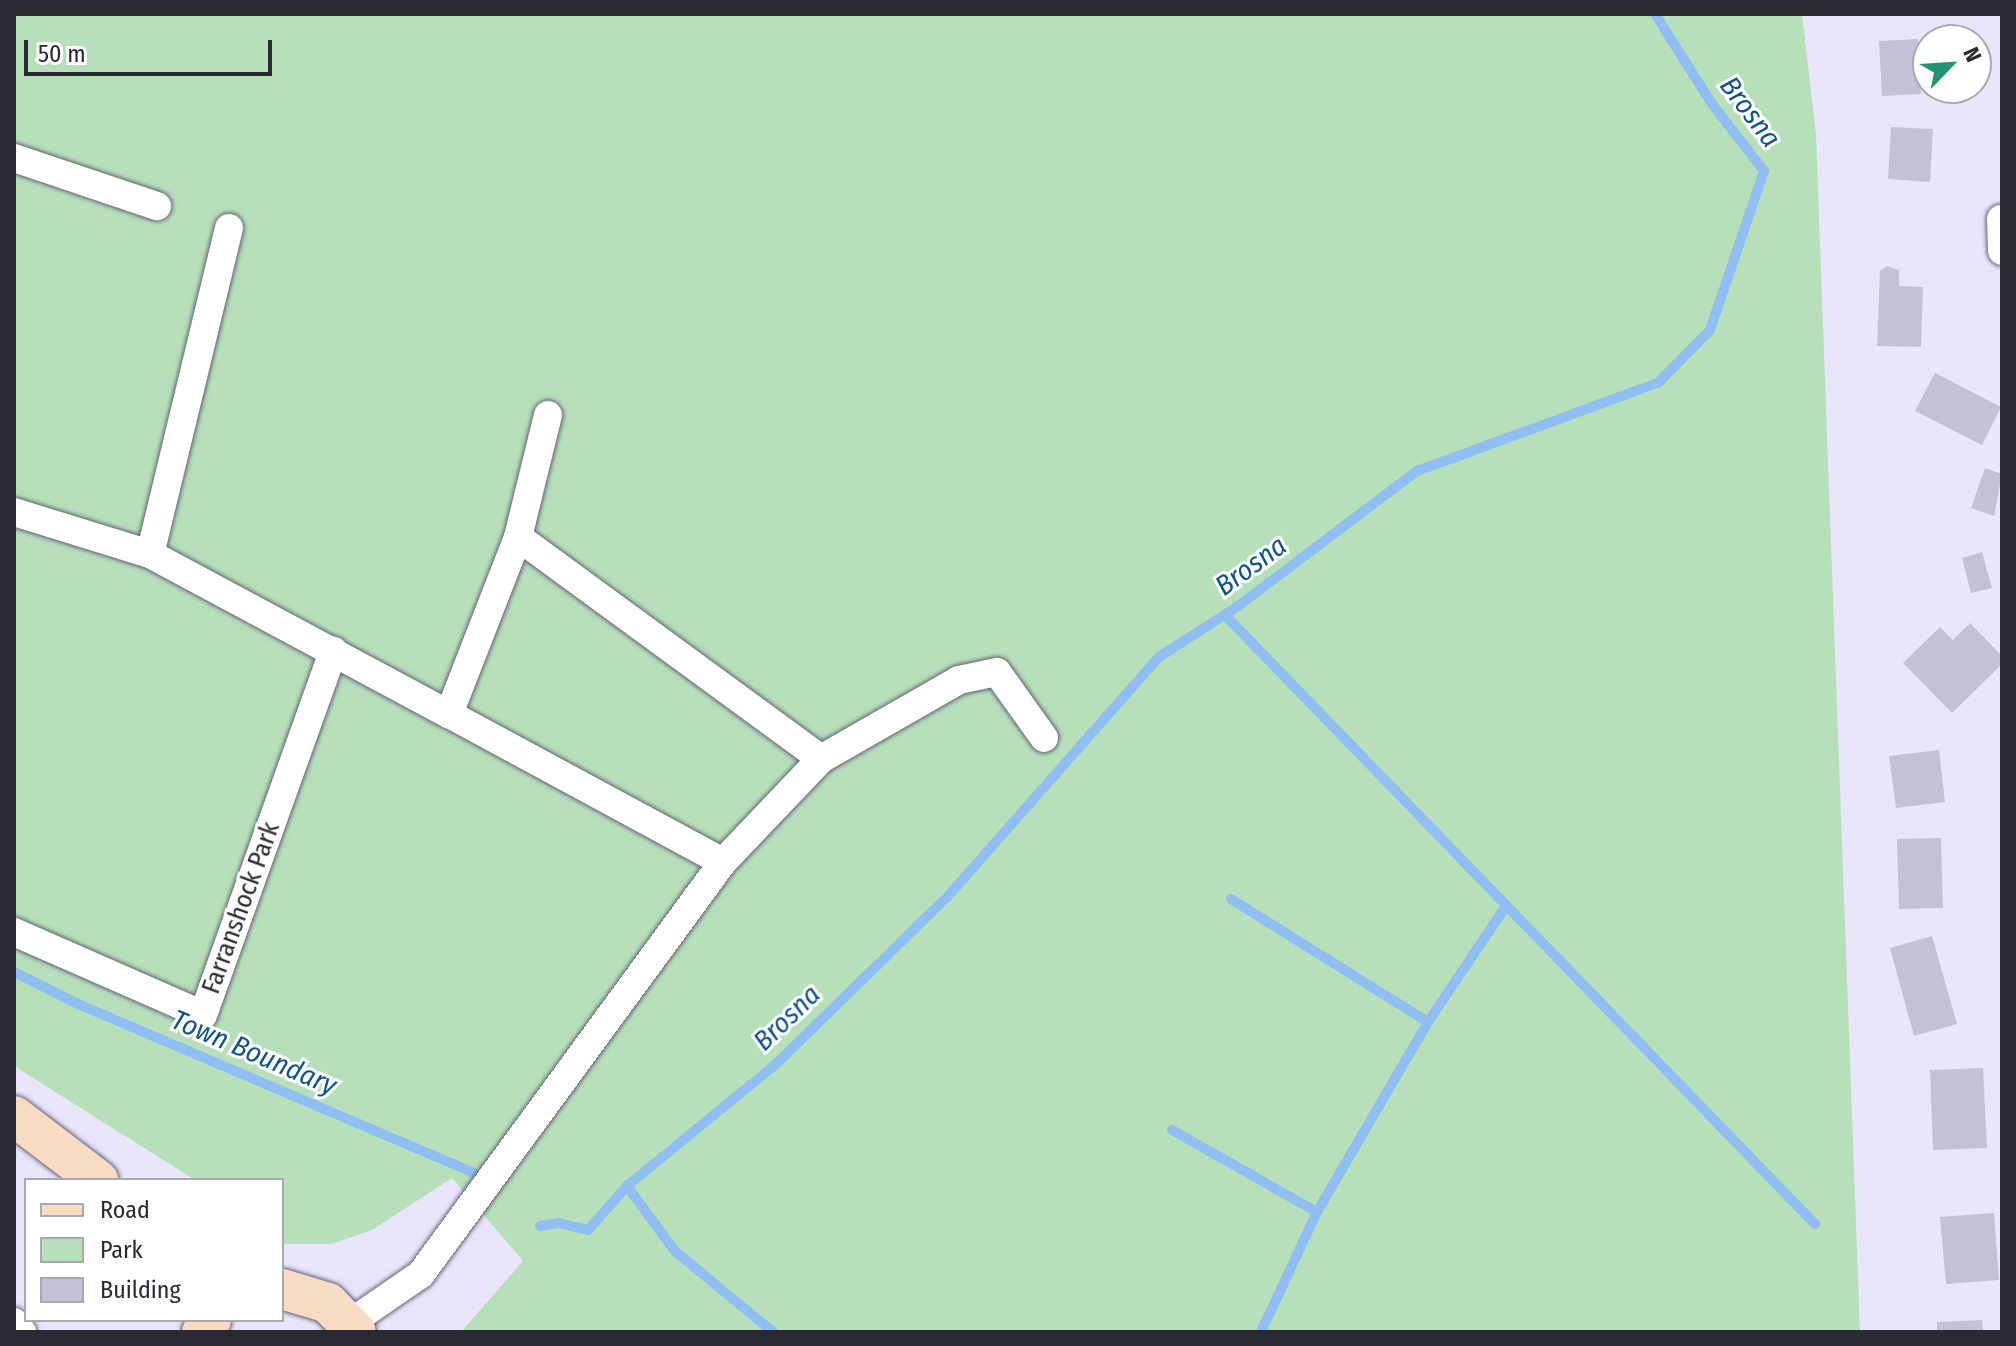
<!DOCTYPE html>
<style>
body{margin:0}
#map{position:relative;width:2016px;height:1346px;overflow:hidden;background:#e9e6fc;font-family:"Fira Sans Condensed",sans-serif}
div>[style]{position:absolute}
.green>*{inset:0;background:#b7e0ba}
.stream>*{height:10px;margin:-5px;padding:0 5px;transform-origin:5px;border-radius:5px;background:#91bff3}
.building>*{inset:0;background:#c4c1d7}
.roads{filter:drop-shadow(0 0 2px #656275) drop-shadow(0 0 2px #656275)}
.street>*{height:28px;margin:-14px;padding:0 14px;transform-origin:14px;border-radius:14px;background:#fff}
.secondary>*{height:40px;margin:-20px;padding:0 20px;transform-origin:20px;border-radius:20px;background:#f7dcc3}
span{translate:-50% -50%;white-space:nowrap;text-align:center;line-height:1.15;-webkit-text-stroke:6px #fff;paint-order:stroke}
.street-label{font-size:26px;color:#2a2931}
.water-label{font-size:28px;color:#10518f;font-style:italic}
.frame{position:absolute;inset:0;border:16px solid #2a2931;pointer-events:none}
.legend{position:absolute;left:24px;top:1178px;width:260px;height:144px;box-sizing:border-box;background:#fff;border:2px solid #aaa9ad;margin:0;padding:10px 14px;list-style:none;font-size:24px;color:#2a2931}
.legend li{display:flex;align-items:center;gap:16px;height:40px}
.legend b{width:40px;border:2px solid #aaa9ad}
.north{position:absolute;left:1912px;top:24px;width:80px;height:80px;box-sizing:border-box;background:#fff;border:2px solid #aaa9ad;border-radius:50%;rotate:65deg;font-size:22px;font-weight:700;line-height:32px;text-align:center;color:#2a2931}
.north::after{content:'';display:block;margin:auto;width:28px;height:36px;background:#229375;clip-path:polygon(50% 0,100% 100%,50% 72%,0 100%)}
.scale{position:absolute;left:24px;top:40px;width:248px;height:36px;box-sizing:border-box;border:4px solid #2a2931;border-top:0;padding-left:10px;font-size:24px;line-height:28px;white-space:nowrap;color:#2a2931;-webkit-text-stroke:6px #fff;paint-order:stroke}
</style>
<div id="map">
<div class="green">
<i style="clip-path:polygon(14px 14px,1802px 14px,1816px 134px,1860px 1332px,461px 1332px,523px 1261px,452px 1178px,372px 1230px,332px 1244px,282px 1244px,282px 1180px,195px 1180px,14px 1066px)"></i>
</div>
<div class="stream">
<i style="left:1225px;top:615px;width:848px;rotate:45.91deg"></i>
<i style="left:1231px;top:899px;width:232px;rotate:32deg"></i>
<i style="left:14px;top:972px;width:72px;rotate:26.6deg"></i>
<i style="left:78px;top:1004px;width:434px;rotate:23.1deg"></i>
<i style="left:1172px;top:1130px;width:167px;rotate:29.5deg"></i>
<i style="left:627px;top:1186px;width:81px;rotate:53.6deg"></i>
<i style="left:675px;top:1251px;width:127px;rotate:39.6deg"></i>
<i style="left:540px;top:1226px;width:18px;rotate:-9deg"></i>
<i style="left:558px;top:1223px;width:31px;rotate:13deg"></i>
<i style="left:588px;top:1230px;width:59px;rotate:-48.4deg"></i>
<i style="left:627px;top:1186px;width:191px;rotate:-39.3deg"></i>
<i style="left:775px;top:1065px;width:243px;rotate:-44.3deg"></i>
<i style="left:949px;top:895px;width:317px;rotate:-48.6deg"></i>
<i style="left:1159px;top:657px;width:93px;rotate:-32.7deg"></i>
<i style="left:1237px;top:607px;width:226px;rotate:-37.1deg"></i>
<i style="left:1417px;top:471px;width:257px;rotate:-20.1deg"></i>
<i style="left:1658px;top:383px;width:74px;rotate:-45.5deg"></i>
<i style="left:1710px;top:330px;width:168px;rotate:-71.2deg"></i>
<i style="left:1764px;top:171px;width:85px;rotate:-127.8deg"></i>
<i style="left:1712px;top:104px;width:107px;rotate:-122.3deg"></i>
<i style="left:1261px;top:1332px;width:132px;rotate:-65deg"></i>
<i style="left:1317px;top:1212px;width:220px;rotate:-59.7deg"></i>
<i style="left:1428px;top:1022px;width:136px;rotate:-56.1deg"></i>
</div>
<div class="building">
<i style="clip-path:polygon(1918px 39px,1921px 94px,1882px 96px,1879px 41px)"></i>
<i style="clip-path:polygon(1891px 127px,1933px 129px,1930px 182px,1888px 179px)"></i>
<i style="clip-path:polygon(1887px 266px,1899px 270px,1899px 286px,1923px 287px,1921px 347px,1877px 346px,1880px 271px)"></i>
<i style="clip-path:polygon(1935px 373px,2001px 407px,1982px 445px,1915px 411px)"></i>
<i style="clip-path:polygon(1985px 468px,2002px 474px,1994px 516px,1971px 508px)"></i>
<i style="clip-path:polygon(1982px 552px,1992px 588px,1971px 593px,1962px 558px)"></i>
<i style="clip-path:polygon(1970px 623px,2002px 656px,2002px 664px,1952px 713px,1903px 663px,1940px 627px,1953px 640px)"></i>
<i style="clip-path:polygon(1939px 750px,1945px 802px,1896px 808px,1889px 756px)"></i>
<i style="clip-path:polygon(1941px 838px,1943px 908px,1899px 909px,1897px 839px)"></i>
<i style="clip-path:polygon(1932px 936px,1957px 1024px,1914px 1036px,1890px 948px)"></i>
<i style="clip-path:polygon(1983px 1068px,1987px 1148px,1933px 1150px,1930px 1070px)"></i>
<i style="clip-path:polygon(1994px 1213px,1999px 1280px,1946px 1284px,1940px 1217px)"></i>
<i style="clip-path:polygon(1982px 1320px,1983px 1332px,1937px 1332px,1937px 1322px)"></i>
</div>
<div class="roads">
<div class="street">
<i style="left:14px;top:158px;width:151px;rotate:18.6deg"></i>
<i style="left:2001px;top:219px;width:32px;rotate:88deg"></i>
<i style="left:229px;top:228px;width:335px;rotate:103.6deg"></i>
<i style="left:150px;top:554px;width:339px;rotate:28.2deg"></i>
<i style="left:548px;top:415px;width:126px;rotate:103.8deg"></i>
<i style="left:518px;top:537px;width:376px;rotate:36.2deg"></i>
<i style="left:14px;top:512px;width:142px;rotate:17.2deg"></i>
<i style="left:518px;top:537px;width:190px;rotate:111.3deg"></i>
<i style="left:449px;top:714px;width:311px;rotate:28.4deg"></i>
<i style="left:14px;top:932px;width:206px;rotate:23.7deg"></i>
<i style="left:203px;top:1015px;width:387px;rotate:-70.3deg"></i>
<i style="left:14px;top:1322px;width:13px;rotate:51deg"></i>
<i style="left:350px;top:1323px;width:86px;rotate:-34.6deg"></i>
<i style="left:421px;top:1274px;width:511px;rotate:-53.76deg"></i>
<i style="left:723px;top:862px;width:142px;rotate:-46.4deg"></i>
<i style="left:821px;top:759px;width:159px;rotate:-29.8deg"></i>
<i style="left:959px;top:680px;width:39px;rotate:-12deg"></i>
<i style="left:997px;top:672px;width:81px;rotate:54.5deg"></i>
</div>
<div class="secondary">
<i style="left:14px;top:1116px;width:106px;rotate:37.3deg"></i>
<i style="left:282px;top:1289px;width:48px;rotate:16.9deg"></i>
<i style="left:328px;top:1303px;width:40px;rotate:46deg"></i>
<i style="left:202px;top:1332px;width:15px;rotate:-53deg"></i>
</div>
</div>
<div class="street-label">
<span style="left:241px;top:908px;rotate:-70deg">Farranshock Park</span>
</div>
<div class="water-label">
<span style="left:1750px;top:112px;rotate:53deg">Brosna</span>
<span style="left:1251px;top:566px;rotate:-36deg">Brosna</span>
<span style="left:787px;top:1018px;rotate:-44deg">Brosna</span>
<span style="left:254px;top:1053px;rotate:23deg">Town Boundary</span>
</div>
<div class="frame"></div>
<ul class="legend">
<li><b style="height:10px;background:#f7dcc3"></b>Road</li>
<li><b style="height:22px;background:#b7e0ba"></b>Park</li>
<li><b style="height:22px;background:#c4c1d7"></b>Building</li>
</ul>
<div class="north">N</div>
<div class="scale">50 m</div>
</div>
